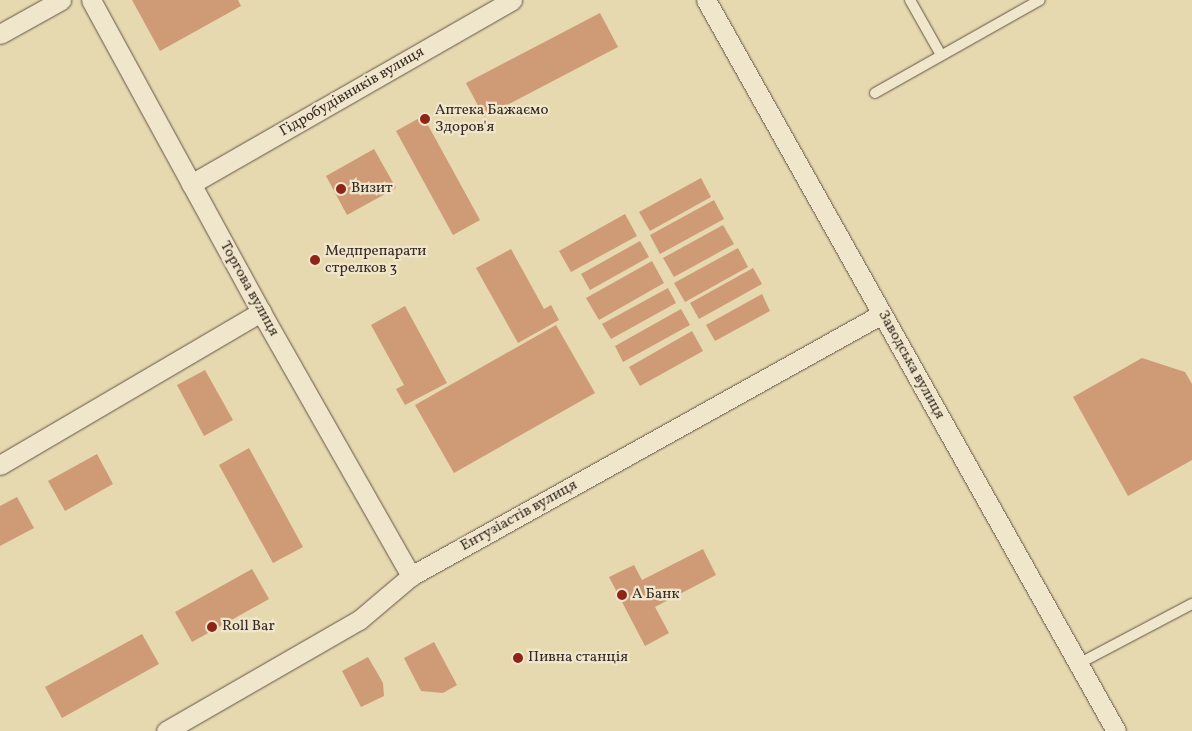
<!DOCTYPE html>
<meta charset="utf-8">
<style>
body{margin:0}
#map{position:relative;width:1192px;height:731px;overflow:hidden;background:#e6d8af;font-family:Vollkorn,serif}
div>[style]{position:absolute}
.building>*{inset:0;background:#cf9b76}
.roads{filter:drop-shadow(0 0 1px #635546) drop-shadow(0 0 1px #635546)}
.service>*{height:10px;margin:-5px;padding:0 5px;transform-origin:5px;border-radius:5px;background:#efe6cb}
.minor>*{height:19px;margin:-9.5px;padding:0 9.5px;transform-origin:9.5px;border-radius:9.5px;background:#efe6cb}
.dots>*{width:14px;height:14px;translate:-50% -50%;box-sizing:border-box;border:2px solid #efe6cb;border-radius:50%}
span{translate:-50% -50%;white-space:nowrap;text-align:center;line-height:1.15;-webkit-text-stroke:4.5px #efe6cb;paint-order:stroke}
.street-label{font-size:15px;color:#372923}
.poi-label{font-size:15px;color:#372923}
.left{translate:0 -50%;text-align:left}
</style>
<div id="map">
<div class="building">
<i style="clip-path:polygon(132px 0,238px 0,241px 6px,160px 51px)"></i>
<i style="clip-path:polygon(600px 13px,618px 47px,484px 117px,466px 83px)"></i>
<i style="clip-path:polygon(423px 116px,480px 220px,453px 235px,396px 131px)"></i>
<i style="clip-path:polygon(374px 149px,396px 188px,347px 215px,326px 176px)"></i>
<i style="clip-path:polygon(701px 178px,711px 197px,650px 231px,639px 212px)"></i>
<i style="clip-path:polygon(714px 200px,724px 219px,660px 254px,650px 235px)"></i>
<i style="clip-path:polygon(625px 214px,637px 236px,571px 272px,559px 251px)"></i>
<i style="clip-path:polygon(723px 225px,734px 244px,674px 277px,663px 258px)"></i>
<i style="clip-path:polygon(640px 241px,649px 257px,590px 290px,581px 274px)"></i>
<i style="clip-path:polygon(738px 248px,748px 267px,685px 302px,674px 283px)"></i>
<i style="clip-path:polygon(511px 249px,544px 309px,551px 305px,559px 320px,518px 343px,476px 268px)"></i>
<i style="clip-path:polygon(652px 261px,664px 283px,599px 320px,586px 298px)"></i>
<i style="clip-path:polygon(753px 268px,762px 284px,699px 319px,690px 303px)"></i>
<i style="clip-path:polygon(668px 288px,676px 303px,611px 339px,602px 324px)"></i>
<i style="clip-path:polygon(762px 294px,770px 311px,715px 341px,706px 325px)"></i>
<i style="clip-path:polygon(405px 306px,447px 383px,405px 405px,396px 389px,404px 385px,371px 325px)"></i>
<i style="clip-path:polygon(681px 309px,690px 325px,623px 362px,615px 346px)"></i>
<i style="clip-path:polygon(556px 325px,595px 393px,454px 473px,415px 405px)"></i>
<i style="clip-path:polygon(692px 331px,703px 351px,640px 386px,629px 367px)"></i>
<i style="clip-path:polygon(1142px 358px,1185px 372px,1192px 384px,1192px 460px,1128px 496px,1073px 397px)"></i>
<i style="clip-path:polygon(205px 370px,233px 420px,204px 436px,177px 385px)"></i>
<i style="clip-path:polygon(249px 448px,303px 547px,273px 563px,219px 465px)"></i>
<i style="clip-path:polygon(97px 454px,113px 484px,65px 511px,48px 481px)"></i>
<i style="clip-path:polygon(17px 497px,34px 528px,0 546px,0 506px)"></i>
<i style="clip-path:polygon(703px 549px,716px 575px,655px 607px,669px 633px,645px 646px,609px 577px,634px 565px,642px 580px)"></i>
<i style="clip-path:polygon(252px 569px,269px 599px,192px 642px,175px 612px)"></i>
<i style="clip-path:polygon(142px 634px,159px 664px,62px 718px,45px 687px)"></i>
<i style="clip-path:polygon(434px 642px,457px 685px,443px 693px,421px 691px,404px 658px)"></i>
<i style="clip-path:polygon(368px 657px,383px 683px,384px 696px,361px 707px,342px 671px)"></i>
</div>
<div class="roads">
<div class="service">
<i style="left:910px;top:0;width:63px;rotate:60.6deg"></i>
<i style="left:875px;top:93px;width:189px;rotate:-29.4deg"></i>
<i style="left:1078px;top:664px;width:129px;rotate:-27.8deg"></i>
</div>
<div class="minor">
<i style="left:91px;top:0;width:355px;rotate:61.4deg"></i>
<i style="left:261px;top:312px;width:304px;rotate:60.4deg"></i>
<i style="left:706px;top:0;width:838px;rotate:60.71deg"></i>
<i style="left:0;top:34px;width:70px;rotate:-29.1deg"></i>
<i style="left:191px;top:184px;width:370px;rotate:-29.8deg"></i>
<i style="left:0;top:465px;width:303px;rotate:-30.4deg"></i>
<i style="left:166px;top:731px;width:223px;rotate:-29.9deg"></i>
<i style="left:359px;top:620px;width:68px;rotate:-40.2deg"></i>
<i style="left:411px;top:576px;width:539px;rotate:-29.09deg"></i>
</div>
</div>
<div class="dots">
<i style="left:425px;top:119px;background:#8f2418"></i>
<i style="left:341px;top:189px;background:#8f2418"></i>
<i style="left:315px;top:260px;background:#8f2418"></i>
<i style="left:622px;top:595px;background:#8f2418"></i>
<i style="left:212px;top:627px;background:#8f2418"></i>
<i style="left:518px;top:658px;background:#8f2418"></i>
</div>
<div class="street-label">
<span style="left:352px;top:92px;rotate:-30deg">Гідробудівників вулиця</span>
<span style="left:249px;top:289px;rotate:61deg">Торгова вулиця</span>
<span style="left:911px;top:365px;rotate:61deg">Заводська вулиця</span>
<span style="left:519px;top:516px;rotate:-29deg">Ентузіастів вулиця</span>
</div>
<div class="poi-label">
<span class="left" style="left:435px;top:119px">Аптека Бажаємо<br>Здоров'я</span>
<span class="left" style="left:351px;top:189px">Визит</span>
<span class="left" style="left:325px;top:260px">Медпрепарати<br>стрелков 3</span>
<span class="left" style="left:632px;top:595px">А Банк</span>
<span class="left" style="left:222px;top:627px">Roll Bar</span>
<span class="left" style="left:528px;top:658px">Пивна станція</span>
</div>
</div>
